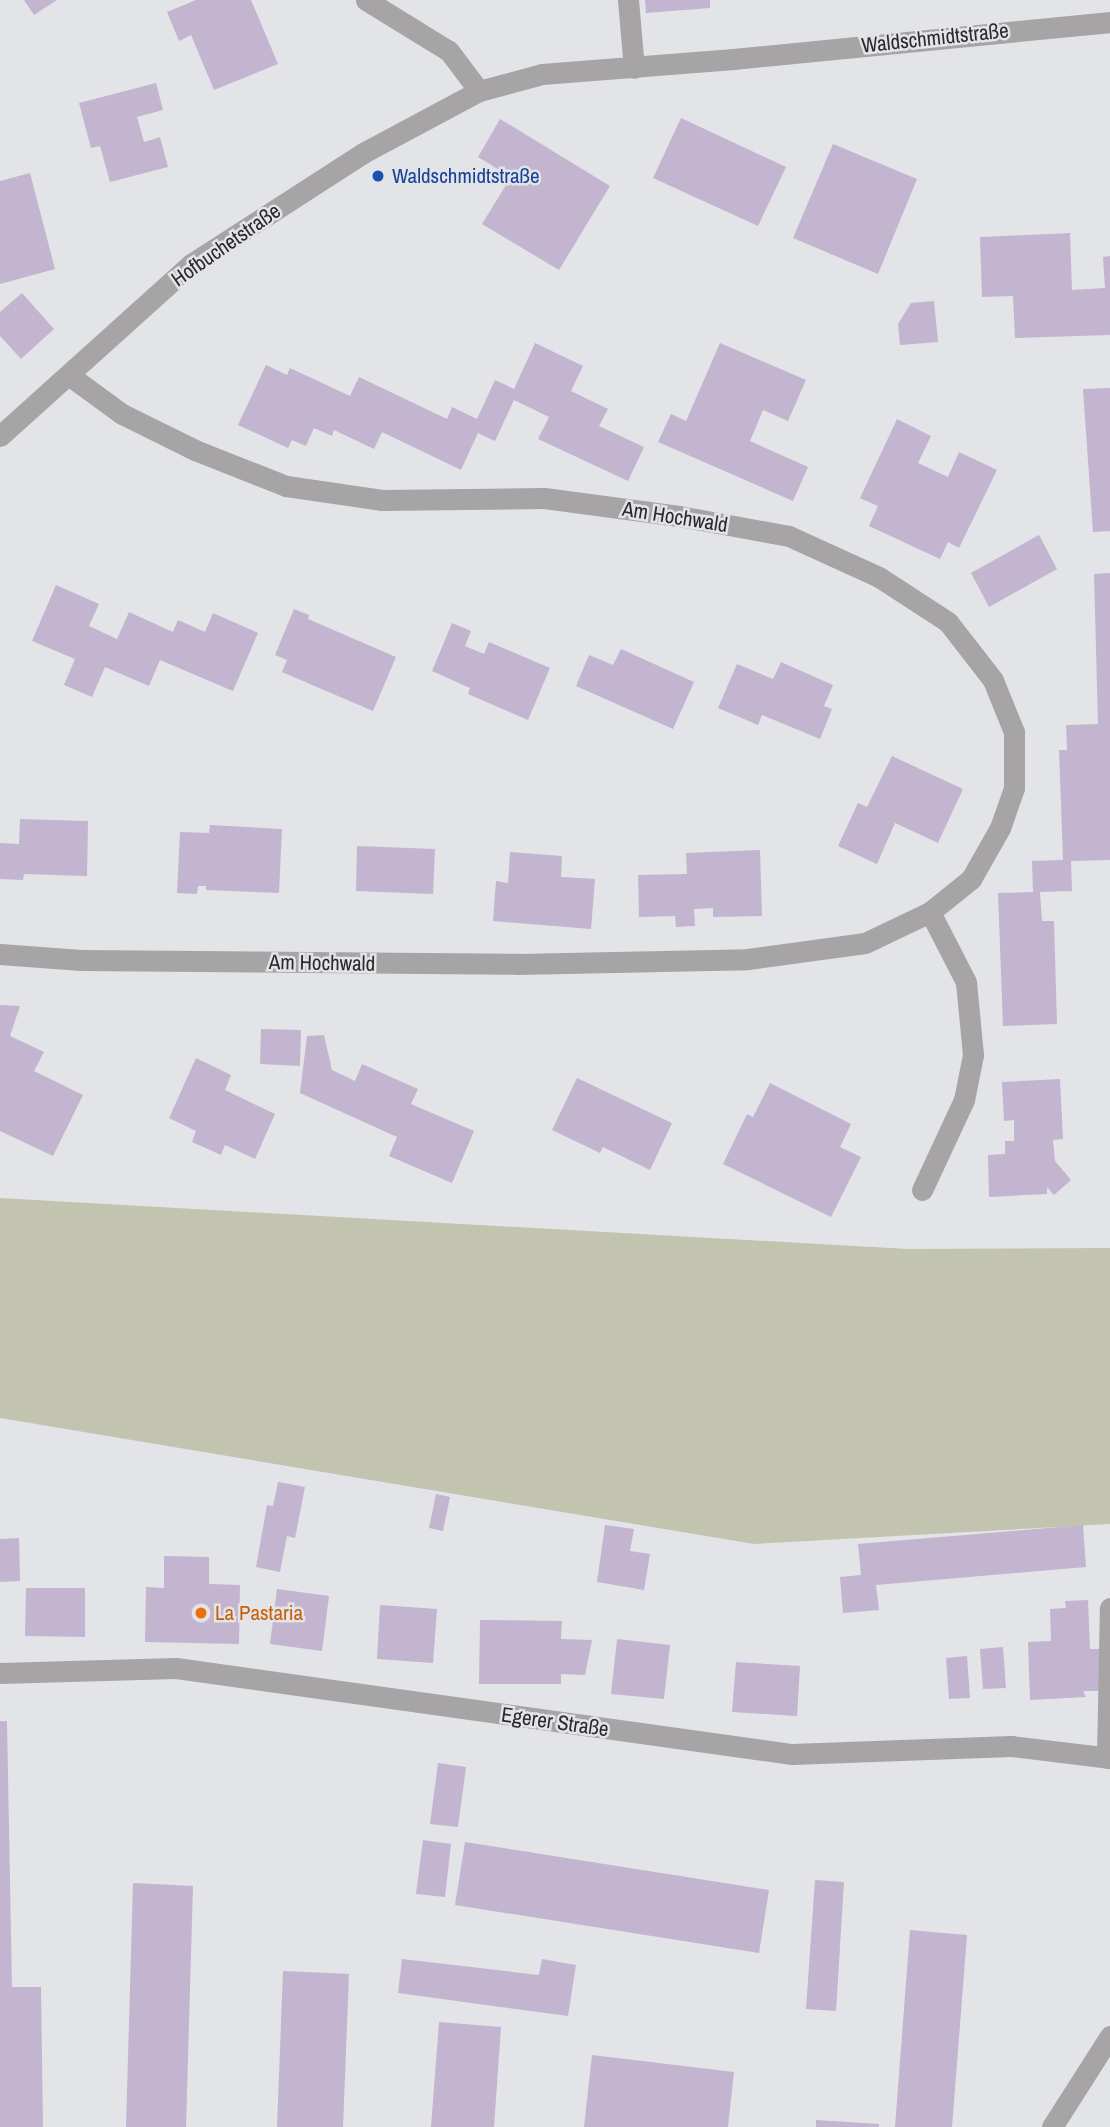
<!DOCTYPE html>
<meta charset="utf-8">
<style>
body{margin:0}
#map{position:relative;width:1110px;height:2127px;overflow:hidden;background:#e3e4e7;font-family:"Archivo Narrow",sans-serif}
div>[style]{position:absolute}
.green>*{inset:0;background:#c2c4af}
.building>*{inset:0;background:#c3b4d0}
.minor>*{height:21px;margin:-10.5px;padding:0 10.5px;transform-origin:10.5px;border-radius:10.5px;background:#a6a4a4}
.dots>*{width:19px;height:19px;translate:-50% -50%;box-sizing:border-box;border:4px solid #e3e4e7;border-radius:50%}
span{translate:-50% -50%;white-space:nowrap;text-align:center;line-height:1.15;-webkit-text-stroke:5px #e3e4e7;paint-order:stroke}
.street-label{font-size:21px;color:#2a2a2b}
.transit-label{font-size:21px;color:#164399}
.left{translate:0 -50%;text-align:left}
.food-label{font-size:21px;color:#c56008}
</style>
<div id="map">
<div class="green">
<i style="clip-path:polygon(0 1198px,908px 1249px,1110px 1248px,1110px 1524px,754px 1544px,0 1418px)"></i>
</div>
<div class="building">
<i style="clip-path:polygon(24px 0,57px 0,34px 15px)"></i>
<i style="clip-path:polygon(196px 0,251px 0,278px 64px,214px 90px,191px 35px,179px 41px,167px 12px)"></i>
<i style="clip-path:polygon(645px 0,710px 0,710px 8px,646px 13px)"></i>
<i style="clip-path:polygon(156px 83px,163px 110px,137px 117px,144px 142px,160px 137px,168px 167px,110px 182px,100px 146px,91px 148px,79px 103px)"></i>
<i style="clip-path:polygon(681px 118px,786px 167px,758px 226px,653px 178px)"></i>
<i style="clip-path:polygon(500px 119px,610px 186px,559px 270px,482px 224px,511px 177px,478px 157px)"></i>
<i style="clip-path:polygon(833px 144px,917px 179px,878px 274px,793px 238px)"></i>
<i style="clip-path:polygon(30px 173px,55px 269px,0 284px,0 181px)"></i>
<i style="clip-path:polygon(1070px 233px,1072px 290px,1105px 288px,1103px 257px,1110px 256px,1110px 335px,1015px 338px,1013px 296px,982px 297px,980px 237px)"></i>
<i style="clip-path:polygon(22px 293px,54px 329px,21px 359px,0 336px,0 312px)"></i>
<i style="clip-path:polygon(934px 301px,938px 342px,900px 345px,898px 324px,911px 303px)"></i>
<i style="clip-path:polygon(535px 343px,583px 366px,571px 391px,608px 409px,599px 426px,644px 447px,628px 481px,538px 439px,549px 417px,514px 400px,495px 441px,478px 433px,461px 470px,382px 432px,374px 449px,334px 430px,332px 436px,314px 428px,306px 446px,292px 440px,288px 448px,238px 425px,266px 365px,287px 375px,290px 368px,350px 396px,359px 377px,447px 419px,452px 407px,477px 419px,495px 380px,514px 389px)"></i>
<i style="clip-path:polygon(720px 343px,806px 380px,788px 421px,763px 410px,750px 441px,808px 467px,793px 501px,658px 442px,671px 414px,686px 421px)"></i>
<i style="clip-path:polygon(1110px 388px,1110px 531px,1093px 532px,1083px 389px)"></i>
<i style="clip-path:polygon(897px 419px,931px 436px,918px 463px,948px 477px,959px 452px,997px 470px,959px 548px,948px 542px,940px 559px,869px 526px,878px 506px,860px 498px)"></i>
<i style="clip-path:polygon(1039px 535px,1057px 569px,989px 607px,971px 573px)"></i>
<i style="clip-path:polygon(1110px 573px,1110px 860px,1071px 861px,1072px 891px,1040px 892px,1042px 921px,1054px 921px,1057px 1024px,1003px 1026px,998px 893px,1033px 892px,1032px 861px,1063px 860px,1059px 750px,1067px 750px,1066px 725px,1098px 724px,1094px 574px)"></i>
<i style="clip-path:polygon(56px 585px,99px 604px,89px 626px,117px 639px,129px 612px,173px 632px,178px 620px,205px 632px,213px 613px,258px 633px,233px 691px,160px 660px,149px 686px,105px 667px,92px 697px,64px 685px,75px 659px,32px 641px)"></i>
<i style="clip-path:polygon(294px 609px,309px 615px,308px 619px,396px 657px,373px 711px,282px 672px,287px 660px,275px 655px)"></i>
<i style="clip-path:polygon(452px 623px,471px 631px,465px 646px,484px 654px,489px 642px,550px 668px,528px 720px,468px 694px,470px 688px,432px 671px)"></i>
<i style="clip-path:polygon(621px 649px,694px 682px,673px 729px,576px 686px,589px 655px,613px 665px)"></i>
<i style="clip-path:polygon(781px 662px,833px 685px,824px 706px,832px 709px,820px 739px,762px 715px,758px 725px,718px 708px,737px 664px,773px 679px)"></i>
<i style="clip-path:polygon(892px 756px,963px 789px,938px 843px,895px 823px,877px 864px,838px 846px,858px 803px,867px 807px)"></i>
<i style="clip-path:polygon(20px 819px,88px 821px,87px 876px,24px 874px,23px 880px,0 879px,0 843px,19px 844px)"></i>
<i style="clip-path:polygon(210px 825px,282px 829px,279px 893px,206px 890px,206px 886px,198px 886px,197px 894px,177px 893px,180px 832px,209px 833px)"></i>
<i style="clip-path:polygon(357px 846px,435px 849px,433px 894px,356px 891px)"></i>
<i style="clip-path:polygon(760px 850px,762px 916px,713px 917px,713px 908px,694px 909px,695px 926px,676px 927px,675px 916px,639px 917px,638px 875px,687px 874px,686px 853px)"></i>
<i style="clip-path:polygon(510px 852px,562px 856px,561px 877px,595px 879px,591px 929px,493px 921px,496px 881px,508px 883px)"></i>
<i style="clip-path:polygon(0 1005px,20px 1006px,10px 1036px,44px 1052px,34px 1071px,83px 1095px,53px 1156px,0 1131px)"></i>
<i style="clip-path:polygon(261px 1029px,301px 1030px,300px 1066px,260px 1064px)"></i>
<i style="clip-path:polygon(324px 1035px,332px 1070px,355px 1081px,362px 1064px,418px 1089px,411px 1104px,474px 1131px,452px 1183px,389px 1156px,397px 1137px,300px 1093px,307px 1036px)"></i>
<i style="clip-path:polygon(196px 1058px,231px 1075px,225px 1090px,275px 1114px,255px 1159px,225px 1145px,221px 1155px,192px 1142px,196px 1131px,169px 1118px)"></i>
<i style="clip-path:polygon(577px 1078px,672px 1123px,650px 1170px,603px 1147px,600px 1153px,552px 1130px)"></i>
<i style="clip-path:polygon(1060px 1079px,1063px 1139px,1053px 1140px,1055px 1161px,1071px 1180px,1054px 1195px,1047px 1187px,1047px 1194px,989px 1197px,988px 1155px,1005px 1154px,1005px 1141px,1014px 1141px,1014px 1120px,1004px 1121px,1002px 1082px)"></i>
<i style="clip-path:polygon(770px 1083px,851px 1124px,840px 1147px,861px 1157px,831px 1217px,723px 1164px,747px 1114px,753px 1117px)"></i>
<i style="clip-path:polygon(278px 1482px,305px 1487px,295px 1538px,287px 1536px,280px 1572px,256px 1567px,267px 1505px,273px 1506px)"></i>
<i style="clip-path:polygon(436px 1494px,450px 1497px,443px 1531px,429px 1528px)"></i>
<i style="clip-path:polygon(605px 1525px,634px 1529px,630px 1551px,650px 1554px,644px 1590px,597px 1582px)"></i>
<i style="clip-path:polygon(1083px 1525px,1086px 1567px,876px 1585px,879px 1610px,843px 1613px,840px 1577px,861px 1575px,858px 1544px)"></i>
<i style="clip-path:polygon(19px 1538px,20px 1581px,0 1582px,0 1539px)"></i>
<i style="clip-path:polygon(164px 1556px,209px 1557px,209px 1584px,240px 1585px,239px 1644px,145px 1642px,146px 1587px,164px 1588px)"></i>
<i style="clip-path:polygon(26px 1588px,85px 1588px,85px 1637px,25px 1636px)"></i>
<i style="clip-path:polygon(277px 1589px,329px 1596px,322px 1651px,270px 1644px)"></i>
<i style="clip-path:polygon(1088px 1600px,1090px 1649px,1100px 1649px,1102px 1691px,1083px 1691px,1086px 1697px,1030px 1700px,1028px 1642px,1051px 1641px,1050px 1609px,1066px 1608px,1065px 1601px)"></i>
<i style="clip-path:polygon(380px 1605px,437px 1609px,433px 1663px,377px 1659px)"></i>
<i style="clip-path:polygon(480px 1620px,562px 1621px,561px 1639px,592px 1640px,585px 1675px,561px 1674px,561px 1684px,479px 1684px)"></i>
<i style="clip-path:polygon(617px 1639px,670px 1645px,664px 1699px,611px 1694px)"></i>
<i style="clip-path:polygon(1003px 1647px,1006px 1688px,983px 1689px,980px 1649px)"></i>
<i style="clip-path:polygon(967px 1656px,970px 1698px,949px 1699px,946px 1658px)"></i>
<i style="clip-path:polygon(736px 1662px,800px 1666px,797px 1716px,732px 1712px)"></i>
<i style="clip-path:polygon(0 1721px,7px 1721px,12px 1987px,41px 1987px,43px 2127px,0 2127px)"></i>
<i style="clip-path:polygon(438px 1763px,466px 1767px,458px 1827px,430px 1824px)"></i>
<i style="clip-path:polygon(423px 1840px,451px 1844px,445px 1897px,416px 1894px)"></i>
<i style="clip-path:polygon(465px 1842px,769px 1890px,759px 1953px,455px 1905px)"></i>
<i style="clip-path:polygon(815px 1880px,844px 1882px,836px 2011px,806px 2009px)"></i>
<i style="clip-path:polygon(133px 1883px,193px 1886px,186px 2127px,126px 2127px)"></i>
<i style="clip-path:polygon(910px 1930px,967px 1935px,952px 2127px,895px 2127px)"></i>
<i style="clip-path:polygon(402px 1959px,539px 1975px,542px 1959px,576px 1965px,568px 2016px,398px 1993px)"></i>
<i style="clip-path:polygon(283px 1971px,349px 1974px,343px 2127px,277px 2127px)"></i>
<i style="clip-path:polygon(439px 2022px,501px 2027px,494px 2127px,431px 2127px)"></i>
<i style="clip-path:polygon(592px 2055px,734px 2072px,728px 2127px,584px 2127px)"></i>
<i style="clip-path:polygon(816px 2120px,879px 2124px,879px 2127px,816px 2127px)"></i>
</div>
<div class="minor">
<i style="left:366px;top:0;width:97px;rotate:31.6deg"></i>
<i style="left:449px;top:51px;width:50px;rotate:53.1deg"></i>
<i style="left:628px;top:0;width:68px;rotate:85deg"></i>
<i style="left:0;top:436px;width:257px;rotate:-42deg"></i>
<i style="left:191px;top:264px;width:205px;rotate:-32.8deg"></i>
<i style="left:363px;top:153px;width:132px;rotate:-28.1deg"></i>
<i style="left:479px;top:91px;width:65px;rotate:-15.1deg"></i>
<i style="left:542px;top:74px;width:192px;rotate:-4.5deg"></i>
<i style="left:733px;top:59px;width:379px;rotate:-5.6deg"></i>
<i style="left:0;top:954px;width:81px;rotate:4.2deg"></i>
<i style="left:81px;top:960px;width:436px;rotate:0.5deg"></i>
<i style="left:517px;top:964px;width:231px;rotate:-1.2deg"></i>
<i style="left:748px;top:959px;width:118px;rotate:-7.8deg"></i>
<i style="left:865px;top:943px;width:72px;rotate:-25.5deg"></i>
<i style="left:930px;top:912px;width:53px;rotate:-38.8deg"></i>
<i style="left:971px;top:879px;width:59px;rotate:-60.4deg"></i>
<i style="left:1000px;top:828px;width:42px;rotate:-70.7deg"></i>
<i style="left:1014px;top:788px;width:56px;rotate:-90deg"></i>
<i style="left:1014px;top:732px;width:56px;rotate:-112deg"></i>
<i style="left:993px;top:680px;width:73px;rotate:-127.8deg"></i>
<i style="left:948px;top:622px;width:82px;rotate:-146.9deg"></i>
<i style="left:879px;top:577px;width:99px;rotate:-155.5deg"></i>
<i style="left:789px;top:536px;width:112px;rotate:-169.7deg"></i>
<i style="left:679px;top:516px;width:136px;rotate:-172.4deg"></i>
<i style="left:544px;top:498px;width:162px;rotate:179.3deg"></i>
<i style="left:382px;top:500px;width:97px;rotate:-171.7deg"></i>
<i style="left:286px;top:486px;width:98px;rotate:-158.4deg"></i>
<i style="left:195px;top:450px;width:81px;rotate:-153.7deg"></i>
<i style="left:122px;top:414px;width:64px;rotate:-143.8deg"></i>
<i style="left:922px;top:1190px;width:99px;rotate:-65deg"></i>
<i style="left:964px;top:1100px;width:46px;rotate:-78.7deg"></i>
<i style="left:973px;top:1055px;width:73px;rotate:-95.5deg"></i>
<i style="left:966px;top:982px;width:79px;rotate:-117.2deg"></i>
<i style="left:0;top:1673px;width:176px;rotate:-1.6deg"></i>
<i style="left:176px;top:1668px;width:622px;rotate:7.95deg"></i>
<i style="left:792px;top:1754px;width:219px;rotate:-2.1deg"></i>
<i style="left:1011px;top:1746px;width:100px;rotate:6.9deg"></i>
<i style="left:1107px;top:1758px;width:150px;rotate:-88.9deg"></i>
<i style="left:1052px;top:2127px;width:108px;rotate:-57.5deg"></i>
</div>
<div class="dots">
<i style="left:378px;top:176px;background:#1a4fb4"></i>
<i style="left:201px;top:1613px;background:#e8710a"></i>
</div>
<div class="street-label">
<span style="left:935px;top:38px;rotate:-6deg">Waldschmidtstraße</span>
<span style="left:226px;top:245px;rotate:-35deg">Hofbuchetstraße</span>
<span style="left:675px;top:517px;rotate:9deg">Am Hochwald</span>
<span style="left:322px;top:963px;rotate:1deg">Am Hochwald</span>
<span style="left:555px;top:1722px;rotate:8deg">Egerer Straße</span>
</div>
<div class="transit-label">
<span class="left" style="left:392px;top:176px">Waldschmidtstraße</span>
</div>
<div class="food-label">
<span class="left" style="left:215px;top:1613px">La Pastaria</span>
</div>
</div>
